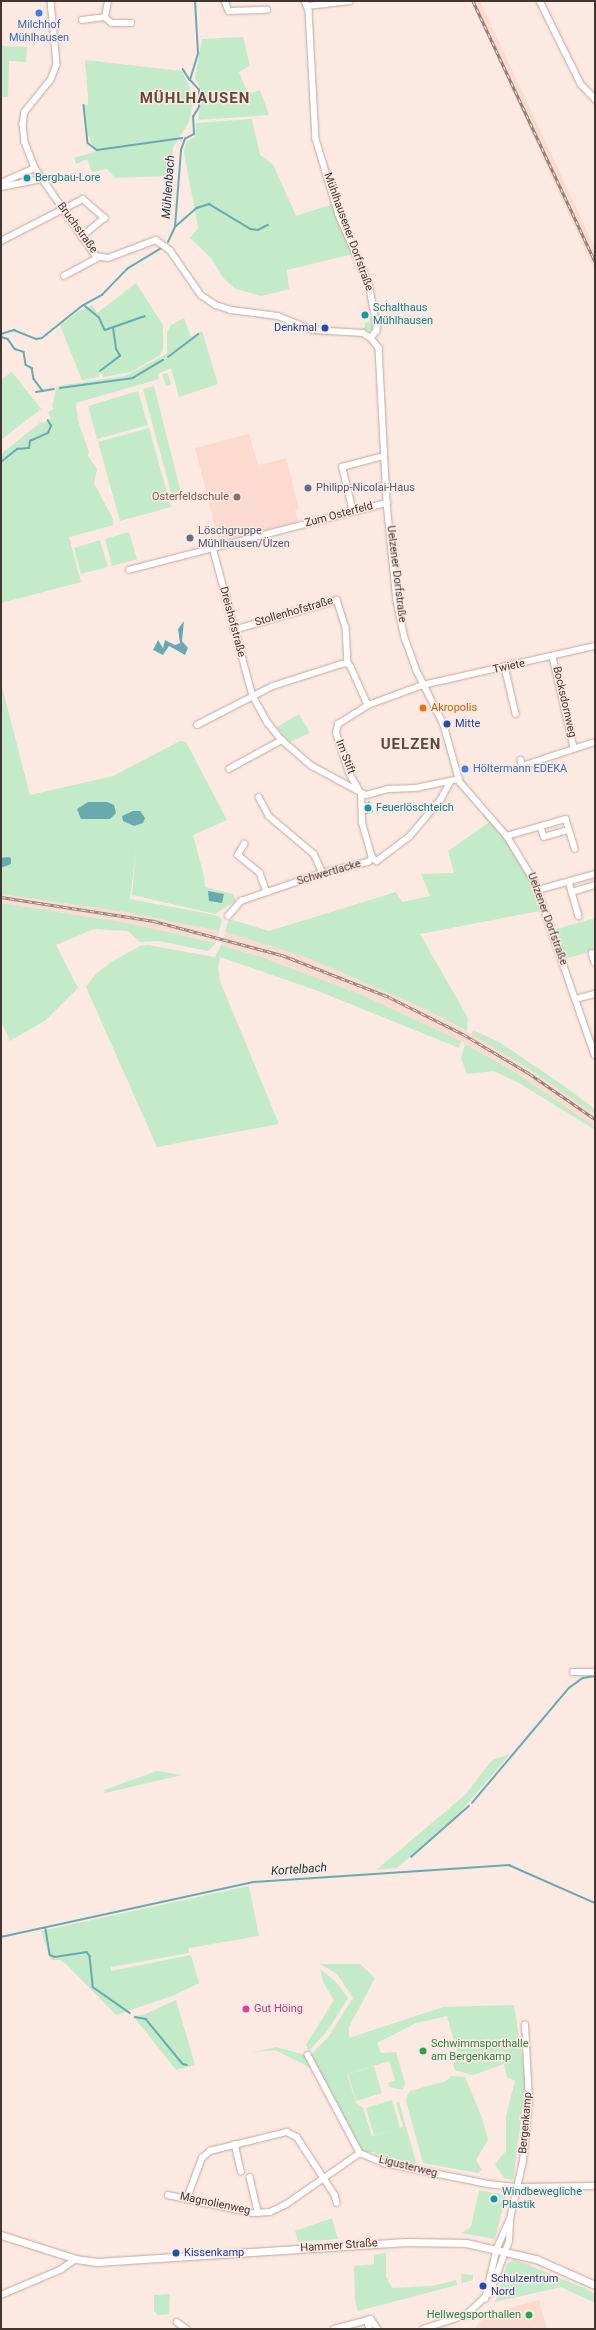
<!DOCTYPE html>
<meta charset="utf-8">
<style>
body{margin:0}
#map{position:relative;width:596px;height:2330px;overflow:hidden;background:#fce9e2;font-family:Roboto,sans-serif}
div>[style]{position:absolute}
.built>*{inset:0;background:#fbdbcf}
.green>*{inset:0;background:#c3ebc9}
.water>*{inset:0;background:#69aab1}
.stream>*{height:1.5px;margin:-0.75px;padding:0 0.75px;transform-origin:0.75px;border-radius:0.75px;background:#69aab1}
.roads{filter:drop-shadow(0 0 1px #c4a69a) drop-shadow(0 0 1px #c4a69a)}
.minor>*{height:5.5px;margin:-2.75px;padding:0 2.75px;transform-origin:2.75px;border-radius:2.75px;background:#fff}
.major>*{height:7px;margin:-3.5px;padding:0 3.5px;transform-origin:3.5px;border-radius:3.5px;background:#fff}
.rail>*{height:3px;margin-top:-1.5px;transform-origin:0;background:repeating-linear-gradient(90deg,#fce9e2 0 4.5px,#92837d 0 9px);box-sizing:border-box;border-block:1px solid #92837d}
.dots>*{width:11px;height:11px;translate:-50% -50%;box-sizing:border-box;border:2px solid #fce9e2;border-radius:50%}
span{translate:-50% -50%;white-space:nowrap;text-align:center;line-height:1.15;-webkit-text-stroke:3px #fce9e2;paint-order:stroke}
.shop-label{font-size:11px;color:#366cbe}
.left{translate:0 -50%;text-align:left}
.culture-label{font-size:11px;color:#0d838f}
.street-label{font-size:11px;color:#433632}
.transit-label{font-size:11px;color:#164399}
.right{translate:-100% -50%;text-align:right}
.service-label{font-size:11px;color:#4e5e75}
.education-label{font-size:11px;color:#785e54}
.food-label{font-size:11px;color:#c56008}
.hotel-label{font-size:11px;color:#b23c85}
.leisure-label{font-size:11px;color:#27864d}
.water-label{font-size:12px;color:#16373b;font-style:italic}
.district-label{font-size:15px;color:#62493e;font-weight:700;letter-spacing:1px}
.frame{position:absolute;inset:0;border:2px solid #433632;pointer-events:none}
</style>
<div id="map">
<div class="built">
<i style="clip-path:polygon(471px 1px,480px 1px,595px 248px,595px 272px)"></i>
<i style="clip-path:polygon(249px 434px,258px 465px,286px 458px,299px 509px,295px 511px,298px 522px,219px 542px,195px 448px)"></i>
<i style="clip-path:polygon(1px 894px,125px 912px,219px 931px,216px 943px,128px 923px,1px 903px)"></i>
<i style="clip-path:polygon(225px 932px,308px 958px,425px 1009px,488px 1043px,581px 1104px,595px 1114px,595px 1126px,510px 1069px,461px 1041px,360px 994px,263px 957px,221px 945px)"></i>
<i style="clip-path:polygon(539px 2300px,547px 2329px,474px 2329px,487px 2314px)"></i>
</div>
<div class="green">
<i style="clip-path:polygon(243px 37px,250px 66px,239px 72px,248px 94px,260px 90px,269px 115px,198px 120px,202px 92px,195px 78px,202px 39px)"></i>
<i style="clip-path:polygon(1px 46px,27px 47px,26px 62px,9px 61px,8px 97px,1px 97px)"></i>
<i style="clip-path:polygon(85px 60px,182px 71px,191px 90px,193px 103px,189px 122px,173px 148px,170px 176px,115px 178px,107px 169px,92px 172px,87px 159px,76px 164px,74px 158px,95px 152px,87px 132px,85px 105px,88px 104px,88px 96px)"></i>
<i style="clip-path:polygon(252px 119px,260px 155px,273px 164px,296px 216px,333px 204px,353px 254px,287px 270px,289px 289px,261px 296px,236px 289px,223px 278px,211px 258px,190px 238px,198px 228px,184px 152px,186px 142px,195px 137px,196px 123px)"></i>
<i style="clip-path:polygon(136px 283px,163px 325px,163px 350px,160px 355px,131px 372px,103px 377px,102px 373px,99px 374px,99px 377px,82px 380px,60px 325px,79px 311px,93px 305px,97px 313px)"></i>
<i style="clip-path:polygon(184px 318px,191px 337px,202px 331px,218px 384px,179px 397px,171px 368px,158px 374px,159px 379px,76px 403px,78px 421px,89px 452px,88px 456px,97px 469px,94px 483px,113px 519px,114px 525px,69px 537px,81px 582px,1px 603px,1px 454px,41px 422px,44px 423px,51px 418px,48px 412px,54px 409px,52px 406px,57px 386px,125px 376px,165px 355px,167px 353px,167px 332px,171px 325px)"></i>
<i style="clip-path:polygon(374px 321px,373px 331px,361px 330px,365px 327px,365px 323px)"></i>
<i style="clip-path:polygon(12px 372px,41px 409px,1px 440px,1px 380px)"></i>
<i style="clip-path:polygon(168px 373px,171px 384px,166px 386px,162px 374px)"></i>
<i style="clip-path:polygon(154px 386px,182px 497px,173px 500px,143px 389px)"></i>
<i style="clip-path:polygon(138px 391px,148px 425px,97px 439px,88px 406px)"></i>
<i style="clip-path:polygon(149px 428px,171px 507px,120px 521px,98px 442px)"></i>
<i style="clip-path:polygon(129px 532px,137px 559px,112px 566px,105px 539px)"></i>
<i style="clip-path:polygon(100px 540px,108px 567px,81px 574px,74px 548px)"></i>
<i style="clip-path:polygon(1px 683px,30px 795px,113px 776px,180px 741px,186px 742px,227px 820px,193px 835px,204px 876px,205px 887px,233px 894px,236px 901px,215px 914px,132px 895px,136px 850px,130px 899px,215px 915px,222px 919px,219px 931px,125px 912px,1px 894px,1px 868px,5px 867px,1px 858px)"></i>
<i style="clip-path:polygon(299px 714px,310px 733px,289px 742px,277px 727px)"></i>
<i style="clip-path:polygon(487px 811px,518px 850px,545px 910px,420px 934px,468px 1018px,467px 1031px,425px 1009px,308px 958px,225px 932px,229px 919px,269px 931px,396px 892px,402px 902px,430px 896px,421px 874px,454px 873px,448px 851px,488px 823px,481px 813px)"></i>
<i style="clip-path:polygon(1px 903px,128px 923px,216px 943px,208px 951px,159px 941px,140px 942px,128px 931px,94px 929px,56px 945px,78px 988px,46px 1020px,10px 1041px,1px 1021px)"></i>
<i style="clip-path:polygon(595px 918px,595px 950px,565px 959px,556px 929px)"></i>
<i style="clip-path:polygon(148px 945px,215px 957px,221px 945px,262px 957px,360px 994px,461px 1041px,459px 1048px,318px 991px,220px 957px,218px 967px,220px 981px,279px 1124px,157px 1147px,86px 987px,96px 974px,111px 962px,140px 946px)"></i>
<i style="clip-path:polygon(473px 1030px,501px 1043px,564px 1086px,595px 1109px,595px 1114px,529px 1069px,471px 1034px)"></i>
<i style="clip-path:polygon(465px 1044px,510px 1069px,593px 1125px,595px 1130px,519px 1083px,494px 1071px,467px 1074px,461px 1058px)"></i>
<i style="clip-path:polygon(510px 1754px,456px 1817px,397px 1868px,376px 1870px,465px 1795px,492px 1760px)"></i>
<i style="clip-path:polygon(157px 1771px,182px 1775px,105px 1793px,104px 1790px)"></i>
<i style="clip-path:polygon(249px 1886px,259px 1936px,189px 1948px,189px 1953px,111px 1967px,111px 1971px,191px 1955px,199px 1983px,175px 1995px,116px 2015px,67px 1965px,60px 1960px,51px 1960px,41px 1931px)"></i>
<i style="clip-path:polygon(320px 1964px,360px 1964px,375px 1978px,349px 2027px,349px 2038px,443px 2007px,514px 2005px,526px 2081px,513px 2180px,504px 2178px,495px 2164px,506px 2151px,506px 2116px,515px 2081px,507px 2077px,504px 2064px,473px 2075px,455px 2070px,453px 2064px,459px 2059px,447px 2016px,416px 2023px,377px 2043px,381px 2053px,396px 2052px,405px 2083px,403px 2090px,390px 2087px,388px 2083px,395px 2080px,389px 2061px,347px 2074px,356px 2103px,363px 2108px,372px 2136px,399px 2128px,374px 2135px,366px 2108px,392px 2100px,400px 2128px,403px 2127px,396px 2102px,399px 2102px,417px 2165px,414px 2167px,390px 2162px,373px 2152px,361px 2152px,311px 2055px,329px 2036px,353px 1998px,337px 1974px)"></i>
<i style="clip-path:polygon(320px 1969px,335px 1981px,348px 1998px,328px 2030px,309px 2051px,306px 2045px,334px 2000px,323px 1982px)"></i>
<i style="clip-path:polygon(176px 2000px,195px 2065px,176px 2070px,133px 2016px,145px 2014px)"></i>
<i style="clip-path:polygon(276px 2047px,305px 2055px,313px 2069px,275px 2050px,252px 2053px)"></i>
<i style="clip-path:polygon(374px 2066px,382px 2093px,356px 2101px,348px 2074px)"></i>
<i style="clip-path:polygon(451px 2076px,465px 2077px,482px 2118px,488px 2140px,476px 2160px,482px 2170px,478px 2173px,423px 2163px,406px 2101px,407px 2096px,410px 2091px,446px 2081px)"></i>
<i style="clip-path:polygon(479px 2190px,506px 2195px,495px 2239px,461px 2233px,471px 2227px)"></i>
<i style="clip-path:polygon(332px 2218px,338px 2239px,298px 2242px,295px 2231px)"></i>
<i style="clip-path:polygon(386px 2253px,386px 2277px,392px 2288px,432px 2286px,456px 2280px,457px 2285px,358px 2311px,355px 2301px,354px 2266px,374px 2264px,374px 2255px)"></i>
<i style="clip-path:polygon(514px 2259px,584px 2288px,595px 2294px,595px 2303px,561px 2287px,495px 2302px,507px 2264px)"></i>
<i style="clip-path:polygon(461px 2274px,473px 2275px,473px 2280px,462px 2283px)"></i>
<i style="clip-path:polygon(170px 2294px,169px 2314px,158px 2315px,154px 2311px,154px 2295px)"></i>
</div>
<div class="water">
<i style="clip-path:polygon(184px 621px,182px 641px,188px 648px,185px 655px,169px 646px,163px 655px,153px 650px,158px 640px,163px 648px,165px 640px,175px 645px,180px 643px,178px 629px)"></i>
<i style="clip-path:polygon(369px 801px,373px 812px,364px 815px,365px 804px)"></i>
<i style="clip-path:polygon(88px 802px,107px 802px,114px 805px,116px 813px,110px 819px,81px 819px,77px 809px)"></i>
<i style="clip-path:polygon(133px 811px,140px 811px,145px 818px,143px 823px,134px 826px,123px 821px,122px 816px)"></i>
<i style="clip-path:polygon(8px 857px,11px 858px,11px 864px,1px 868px,1px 858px)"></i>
<i style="clip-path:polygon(208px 891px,224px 894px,222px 903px,209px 901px)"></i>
</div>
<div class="stream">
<i style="left:183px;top:69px;width:13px;rotate:58deg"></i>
<i style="left:84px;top:105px;width:38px;rotate:84deg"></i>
<i style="left:88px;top:143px;width:11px;rotate:38deg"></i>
<i style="left:97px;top:150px;width:86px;rotate:-8deg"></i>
<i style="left:176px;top:226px;width:28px;rotate:-41deg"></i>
<i style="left:197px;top:208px;width:13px;rotate:-18deg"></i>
<i style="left:209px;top:204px;width:49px;rotate:30.8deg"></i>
<i style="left:251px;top:229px;width:7px;rotate:8deg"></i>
<i style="left:258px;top:230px;width:11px;rotate:-27deg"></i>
<i style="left:168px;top:242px;width:17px;rotate:-65deg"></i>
<i style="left:175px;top:227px;width:77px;rotate:-85.5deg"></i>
<i style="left:181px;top:150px;width:12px;rotate:-70deg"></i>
<i style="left:185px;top:139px;width:10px;rotate:-29deg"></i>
<i style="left:194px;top:134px;width:17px;rotate:-93deg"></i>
<i style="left:193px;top:117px;width:12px;rotate:-59deg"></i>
<i style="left:199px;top:107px;width:17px;rotate:-90deg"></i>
<i style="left:199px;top:90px;width:13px;rotate:-132deg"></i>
<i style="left:190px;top:80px;width:28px;rotate:-73deg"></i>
<i style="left:198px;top:53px;width:52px;rotate:-93.3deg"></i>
<i style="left:84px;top:305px;width:19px;rotate:39deg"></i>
<i style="left:99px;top:317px;width:14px;rotate:65deg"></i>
<i style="left:105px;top:330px;width:42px;rotate:-19.3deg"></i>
<i style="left:1px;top:334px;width:14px;rotate:-17deg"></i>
<i style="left:14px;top:330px;width:24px;rotate:22deg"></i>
<i style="left:36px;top:339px;width:6px;rotate:-9deg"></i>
<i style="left:42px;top:338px;width:51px;rotate:-38.7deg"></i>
<i style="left:82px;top:306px;width:23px;rotate:-29deg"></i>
<i style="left:102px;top:295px;width:36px;rotate:-46deg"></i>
<i style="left:127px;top:269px;width:42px;rotate:-31.4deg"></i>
<i style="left:1px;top:337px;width:7px;rotate:16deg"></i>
<i style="left:8px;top:339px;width:12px;rotate:55deg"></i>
<i style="left:15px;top:349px;width:9px;rotate:18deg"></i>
<i style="left:24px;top:352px;width:13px;rotate:81deg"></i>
<i style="left:26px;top:365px;width:7px;rotate:27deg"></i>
<i style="left:32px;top:368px;width:11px;rotate:80deg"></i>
<i style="left:34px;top:379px;width:15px;rotate:53deg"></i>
<i style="left:168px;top:357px;width:38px;rotate:-37deg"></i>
<i style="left:100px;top:371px;width:25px;rotate:-37deg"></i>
<i style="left:120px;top:356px;width:8px;rotate:-120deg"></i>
<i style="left:116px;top:349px;width:21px;rotate:-98deg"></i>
<i style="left:60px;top:388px;width:74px;rotate:-7.8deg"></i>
<i style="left:133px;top:378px;width:35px;rotate:-31deg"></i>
<i style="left:36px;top:392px;width:18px;rotate:-9deg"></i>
<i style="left:1px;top:462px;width:21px;rotate:-39deg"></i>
<i style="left:17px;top:449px;width:12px;rotate:-5deg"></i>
<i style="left:29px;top:448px;width:7px;rotate:-82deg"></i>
<i style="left:30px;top:441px;width:20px;rotate:-24deg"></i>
<i style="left:48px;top:433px;width:8px;rotate:-67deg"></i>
<i style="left:51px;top:426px;width:6px;rotate:-121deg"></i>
<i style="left:472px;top:1803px;width:150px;rotate:-49.9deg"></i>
<i style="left:569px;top:1688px;width:17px;rotate:-36deg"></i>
<i style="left:583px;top:1678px;width:12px;rotate:-9deg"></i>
<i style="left:411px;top:1857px;width:77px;rotate:-41.3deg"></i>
<i style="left:46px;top:1929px;width:26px;rotate:81deg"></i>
<i style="left:50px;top:1955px;width:5px;rotate:22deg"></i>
<i style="left:55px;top:1957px;width:32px;rotate:-9deg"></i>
<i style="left:87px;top:1952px;width:5px;rotate:53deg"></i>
<i style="left:90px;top:1956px;width:31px;rotate:84deg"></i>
<i style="left:93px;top:1987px;width:45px;rotate:35.1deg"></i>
<i style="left:1px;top:1937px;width:258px;rotate:-12.3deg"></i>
<i style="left:253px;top:1882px;width:257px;rotate:-3.8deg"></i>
<i style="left:509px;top:1865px;width:94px;rotate:23.8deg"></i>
<i style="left:135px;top:2017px;width:11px;rotate:10deg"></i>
<i style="left:146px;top:2019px;width:58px;rotate:50.6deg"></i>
<i style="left:183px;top:2064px;width:4px;rotate:14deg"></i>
</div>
<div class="roads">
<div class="minor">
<i style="left:51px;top:1px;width:64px;rotate:84.6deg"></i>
<i style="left:57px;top:65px;width:16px;rotate:112deg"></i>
<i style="left:51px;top:80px;width:41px;rotate:129.1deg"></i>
<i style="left:25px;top:112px;width:12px;rotate:99deg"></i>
<i style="left:23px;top:124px;width:18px;rotate:84deg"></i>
<i style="left:25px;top:142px;width:28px;rotate:69deg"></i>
<i style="left:35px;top:168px;width:107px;rotate:55.3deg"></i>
<i style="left:96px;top:256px;width:12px;rotate:9deg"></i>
<i style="left:108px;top:258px;width:51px;rotate:-20.6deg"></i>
<i style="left:156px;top:240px;width:17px;rotate:36deg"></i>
<i style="left:170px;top:250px;width:55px;rotate:55.4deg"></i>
<i style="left:201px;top:295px;width:18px;rotate:34deg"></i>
<i style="left:216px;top:305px;width:16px;rotate:18deg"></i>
<i style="left:231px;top:310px;width:47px;rotate:7.3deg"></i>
<i style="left:278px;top:316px;width:38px;rotate:22deg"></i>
<i style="left:313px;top:330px;width:50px;rotate:3.4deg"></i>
<i style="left:363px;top:333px;width:9px;rotate:32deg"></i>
<i style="left:371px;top:338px;width:13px;rotate:51deg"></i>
<i style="left:379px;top:348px;width:155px;rotate:87deg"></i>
<i style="left:387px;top:503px;width:99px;rotate:84.2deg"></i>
<i style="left:397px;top:601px;width:38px;rotate:78deg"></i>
<i style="left:405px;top:638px;width:33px;rotate:70deg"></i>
<i style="left:416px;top:669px;width:63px;rotate:63.4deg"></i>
<i style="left:444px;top:725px;width:59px;rotate:74.3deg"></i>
<i style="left:460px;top:782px;width:72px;rotate:49deg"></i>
<i style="left:507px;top:836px;width:52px;rotate:58.5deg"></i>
<i style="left:534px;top:880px;width:185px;rotate:70.8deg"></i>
<i style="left:225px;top:1px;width:11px;rotate:68deg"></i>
<i style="left:229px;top:11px;width:38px;rotate:-2deg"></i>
<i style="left:305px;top:1px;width:11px;rotate:68deg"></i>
<i style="left:309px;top:11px;width:128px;rotate:86.9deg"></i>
<i style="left:316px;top:139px;width:79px;rotate:73.2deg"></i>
<i style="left:339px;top:215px;width:75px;rotate:66.5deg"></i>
<i style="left:369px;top:284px;width:43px;rotate:79.2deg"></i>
<i style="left:377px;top:326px;width:5px;rotate:90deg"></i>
<i style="left:377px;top:331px;width:9px;rotate:131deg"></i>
<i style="left:540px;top:1px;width:93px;rotate:63.7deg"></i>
<i style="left:581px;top:84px;width:21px;rotate:47deg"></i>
<i style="left:308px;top:6px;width:42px;rotate:-6.8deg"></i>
<i style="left:105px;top:17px;width:9px;rotate:41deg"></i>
<i style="left:112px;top:23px;width:19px"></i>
<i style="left:82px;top:20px;width:23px;rotate:-7deg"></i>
<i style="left:105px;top:17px;width:16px;rotate:-79deg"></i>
<i style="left:1px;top:183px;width:37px;rotate:-24deg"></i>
<i style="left:1px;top:187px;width:42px;rotate:-11deg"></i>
<i style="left:1px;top:241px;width:92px;rotate:-27.1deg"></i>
<i style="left:83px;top:199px;width:29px;rotate:41deg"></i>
<i style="left:105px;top:218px;width:30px;rotate:140deg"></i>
<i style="left:64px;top:276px;width:40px;rotate:-28deg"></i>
<i style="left:353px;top:512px;width:46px;rotate:-103.7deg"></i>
<i style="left:342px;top:467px;width:43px;rotate:-14.7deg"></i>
<i style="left:213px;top:548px;width:153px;rotate:74.9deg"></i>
<i style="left:253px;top:696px;width:31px;rotate:61deg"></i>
<i style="left:268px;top:723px;width:22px;rotate:51deg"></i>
<i style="left:282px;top:740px;width:40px;rotate:41deg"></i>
<i style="left:312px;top:766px;width:61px;rotate:28.2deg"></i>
<i style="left:366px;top:795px;width:23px;rotate:-15deg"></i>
<i style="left:388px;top:789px;width:28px;rotate:-2deg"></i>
<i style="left:416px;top:788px;width:44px;rotate:-11.8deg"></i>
<i style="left:129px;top:570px;width:267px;rotate:-14.6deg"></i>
<i style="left:234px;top:630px;width:107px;rotate:-16.2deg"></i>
<i style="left:337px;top:600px;width:28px;rotate:72deg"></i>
<i style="left:346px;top:627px;width:36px;rotate:87deg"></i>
<i style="left:553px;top:657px;width:92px;rotate:76.9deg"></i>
<i style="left:505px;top:667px;width:48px;rotate:76.8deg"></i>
<i style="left:197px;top:725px;width:85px;rotate:-27.2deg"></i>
<i style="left:273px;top:686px;width:72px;rotate:-17.7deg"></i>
<i style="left:342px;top:664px;width:6px;rotate:-9deg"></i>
<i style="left:348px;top:663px;width:5px;rotate:53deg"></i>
<i style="left:351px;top:667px;width:42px;rotate:65.9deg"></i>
<i style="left:521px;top:760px;width:6px;rotate:81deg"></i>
<i style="left:522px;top:766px;width:74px;rotate:-18.2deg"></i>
<i style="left:229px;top:769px;width:60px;rotate:-28.7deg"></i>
<i style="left:259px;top:797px;width:21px;rotate:62deg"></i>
<i style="left:269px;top:816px;width:59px;rotate:40.2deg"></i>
<i style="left:314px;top:854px;width:21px;rotate:65deg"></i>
<i style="left:541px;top:827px;width:10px;rotate:73deg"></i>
<i style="left:544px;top:837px;width:26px;rotate:-16deg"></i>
<i style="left:507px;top:836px;width:61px;rotate:-16.1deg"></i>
<i style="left:566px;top:819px;width:31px;rotate:73deg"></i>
<i style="left:245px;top:844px;width:13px;rotate:122deg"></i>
<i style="left:238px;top:855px;width:28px;rotate:39deg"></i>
<i style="left:260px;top:873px;width:20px;rotate:70deg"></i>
<i style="left:372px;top:858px;width:37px;rotate:-106deg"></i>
<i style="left:362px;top:822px;width:28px;rotate:-92deg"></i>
<i style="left:361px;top:794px;width:24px;rotate:-120deg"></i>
<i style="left:349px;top:773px;width:42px;rotate:-108deg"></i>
<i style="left:336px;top:733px;width:9px;rotate:-77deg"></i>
<i style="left:338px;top:724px;width:36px;rotate:-32deg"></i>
<i style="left:368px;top:705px;width:59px;rotate:-20deg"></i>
<i style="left:423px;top:685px;width:176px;rotate:-12.8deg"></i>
<i style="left:372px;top:858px;width:6px;rotate:31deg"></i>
<i style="left:377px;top:861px;width:41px;rotate:-37.1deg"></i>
<i style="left:410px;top:836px;width:48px;rotate:-50deg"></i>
<i style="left:441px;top:799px;width:19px;rotate:-62deg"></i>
<i style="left:569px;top:882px;width:10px;rotate:73deg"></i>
<i style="left:572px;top:892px;width:24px;rotate:-17deg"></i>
<i style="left:538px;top:890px;width:59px;rotate:-15.7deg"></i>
<i style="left:572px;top:892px;width:25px;rotate:74deg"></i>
<i style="left:228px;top:916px;width:20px;rotate:-49deg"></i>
<i style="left:241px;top:901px;width:87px;rotate:-18.9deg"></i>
<i style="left:323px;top:873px;width:46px;rotate:-13.7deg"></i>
<i style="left:368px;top:862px;width:6px;rotate:-45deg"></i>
<i style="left:592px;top:953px;width:10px;rotate:73deg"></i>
<i style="left:576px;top:999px;width:20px;rotate:-15deg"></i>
<i style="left:573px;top:1672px;width:22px"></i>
<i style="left:308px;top:2055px;width:111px;rotate:62deg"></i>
<i style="left:360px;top:2153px;width:26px;rotate:23deg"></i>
<i style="left:384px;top:2163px;width:106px;rotate:11.4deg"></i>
<i style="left:488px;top:2184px;width:30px;rotate:6deg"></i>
<i style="left:518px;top:2187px;width:77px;rotate:-0.7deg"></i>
<i style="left:235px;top:2144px;width:28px;rotate:77deg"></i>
<i style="left:250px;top:2177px;width:37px;rotate:77deg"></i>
<i style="left:168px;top:2195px;width:87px;rotate:12deg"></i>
<i style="left:253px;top:2213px;width:17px;rotate:-3deg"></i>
<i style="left:270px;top:2212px;width:17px;rotate:-25deg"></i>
<i style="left:285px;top:2205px;width:91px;rotate:-34.7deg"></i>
<i style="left:187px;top:2198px;width:43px;rotate:-69.4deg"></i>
<i style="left:202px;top:2158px;width:11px;rotate:-41deg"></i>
<i style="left:210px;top:2151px;width:79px;rotate:-13.9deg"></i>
<i style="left:287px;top:2132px;width:11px;rotate:27deg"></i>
<i style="left:297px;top:2137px;width:69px;rotate:56.8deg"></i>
<i style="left:335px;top:2195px;width:8px;rotate:76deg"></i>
<i style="left:1px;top:2295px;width:64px;rotate:-23deg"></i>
<i style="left:60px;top:2270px;width:19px;rotate:-35deg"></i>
<i style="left:485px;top:2299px;width:52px;rotate:-76.8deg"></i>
<i style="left:497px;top:2248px;width:32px;rotate:-66deg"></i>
<i style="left:510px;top:2219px;width:59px;rotate:-77.4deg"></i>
<i style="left:523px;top:2161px;width:60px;rotate:-84.3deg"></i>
<i style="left:529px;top:2101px;width:76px;rotate:-93deg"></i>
<i style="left:367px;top:2320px;width:9px;rotate:72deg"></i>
<i style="left:177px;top:2322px;width:12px;rotate:35deg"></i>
<i style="left:334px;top:2329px;width:38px;rotate:-15deg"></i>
<i style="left:371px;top:2319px;width:12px;rotate:55deg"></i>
<i style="left:423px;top:2329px;width:45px;rotate:-18deg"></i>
<i style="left:466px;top:2315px;width:33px;rotate:-43deg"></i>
<i style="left:490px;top:2293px;width:55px;rotate:-69.9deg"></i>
<i style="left:509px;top:2241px;width:19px;rotate:-87deg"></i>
</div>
<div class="major">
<i style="left:1px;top:2235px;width:79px;rotate:17.7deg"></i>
<i style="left:76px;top:2259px;width:21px;rotate:8deg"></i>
<i style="left:97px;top:2262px;width:310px;rotate:-3.7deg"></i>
<i style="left:406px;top:2242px;width:60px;rotate:1deg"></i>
<i style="left:466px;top:2243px;width:72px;rotate:12.9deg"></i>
<i style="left:536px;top:2259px;width:64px;rotate:23.8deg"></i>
</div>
</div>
<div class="rail">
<i style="left:473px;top:1px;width:288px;rotate:64.9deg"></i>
<i style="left:1px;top:897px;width:155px;rotate:8.9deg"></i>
<i style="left:154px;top:921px;width:132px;rotate:14.9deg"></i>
<i style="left:282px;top:955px;width:115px;rotate:21.4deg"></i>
<i style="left:389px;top:997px;width:83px;rotate:26.6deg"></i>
<i style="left:463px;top:1034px;width:78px;rotate:30.8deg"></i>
<i style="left:530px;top:1074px;width:79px;rotate:34.7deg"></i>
</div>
<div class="dots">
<i style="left:39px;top:13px;background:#3f7fe0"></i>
<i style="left:27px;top:178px;background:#0f9aa8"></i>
<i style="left:365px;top:315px;background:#0f9aa8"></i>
<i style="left:325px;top:328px;background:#1a4fb4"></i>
<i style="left:308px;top:488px;background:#5c6f8a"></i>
<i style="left:237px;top:497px;background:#8d6e63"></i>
<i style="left:190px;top:538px;background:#5c6f8a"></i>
<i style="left:423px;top:708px;background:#e8710a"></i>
<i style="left:447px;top:724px;background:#1a4fb4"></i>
<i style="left:465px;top:769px;background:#3f7fe0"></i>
<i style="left:368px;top:808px;background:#0f9aa8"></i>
<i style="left:246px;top:2009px;background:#d1479c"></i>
<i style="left:423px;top:2051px;background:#2e9e5b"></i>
<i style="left:494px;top:2199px;background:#0f9aa8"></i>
<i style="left:176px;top:2253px;background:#1a4fb4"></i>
<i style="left:483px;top:2286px;background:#1a4fb4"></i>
<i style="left:529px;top:2315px;background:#2e9e5b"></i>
</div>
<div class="shop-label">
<span style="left:39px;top:32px">Milchhof<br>Mühlhausen</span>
<span class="left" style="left:473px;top:769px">Höltermann EDEKA</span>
</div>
<div class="culture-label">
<span class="left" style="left:35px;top:178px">Bergbau-Lore</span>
<span class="left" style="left:373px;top:315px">Schalthaus<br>Mühlhausen</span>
<span class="left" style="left:376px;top:808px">Feuerlöschteich</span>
<span class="left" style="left:502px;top:2199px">Windbewegliche<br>Plastik</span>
</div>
<div class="street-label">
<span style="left:77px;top:228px;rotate:54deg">Bruchstraße</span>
<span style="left:348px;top:232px;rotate:70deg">Mühlhausener Dorfstraße</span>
<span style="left:339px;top:515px;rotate:-15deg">Zum Osterfeld</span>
<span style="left:396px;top:574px;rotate:83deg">Uelzener Dorfstraße</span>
<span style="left:294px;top:612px;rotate:-16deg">Stollenhofstraße</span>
<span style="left:232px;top:622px;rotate:75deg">Dreishofstraße</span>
<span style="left:509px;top:667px;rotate:-12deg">Twiete</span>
<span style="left:564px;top:702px;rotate:77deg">Bocksdornweg</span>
<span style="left:345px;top:757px;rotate:69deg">Im Stift</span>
<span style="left:329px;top:873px;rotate:-16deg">Schwertlacke</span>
<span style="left:547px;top:919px;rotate:70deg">Uelzener Dorfstraße</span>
<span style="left:526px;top:2123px;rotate:-85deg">Bergenkamp</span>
<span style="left:408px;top:2167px;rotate:14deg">Ligusterweg</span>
<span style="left:215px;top:2204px;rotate:12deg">Magnolienweg</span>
<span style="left:339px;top:2246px;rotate:-4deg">Hammer Straße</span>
</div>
<div class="transit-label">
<span class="right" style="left:317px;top:328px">Denkmal</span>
<span class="left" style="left:455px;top:724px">Mitte</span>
<span class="left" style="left:184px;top:2253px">Kissenkamp</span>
<span class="left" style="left:491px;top:2286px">Schulzentrum<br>Nord</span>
</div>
<div class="service-label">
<span class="left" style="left:316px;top:488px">Philipp-Nicolai-Haus</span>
<span class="left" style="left:198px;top:538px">Löschgruppe<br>Mühlhausen/Ülzen</span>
</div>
<div class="education-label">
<span class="right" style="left:229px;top:497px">Osterfeldschule</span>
</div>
<div class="food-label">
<span class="left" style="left:431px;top:708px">Akropolis</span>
</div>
<div class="hotel-label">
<span class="left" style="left:254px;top:2009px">Gut Höing</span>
</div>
<div class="leisure-label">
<span class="left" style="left:431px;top:2051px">Schwimmsporthalle<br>am Bergenkamp</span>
<span class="right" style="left:521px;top:2315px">Hellwegsporthallen</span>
</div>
<div class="water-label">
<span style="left:169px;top:187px;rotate:-86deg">Mühlenbach</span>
<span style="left:299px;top:1870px;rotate:-4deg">Kortelbach</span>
</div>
<div class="district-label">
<span style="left:195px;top:99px">MÜHLHAUSEN</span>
<span style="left:411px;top:745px">UELZEN</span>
</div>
<div class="frame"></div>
</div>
